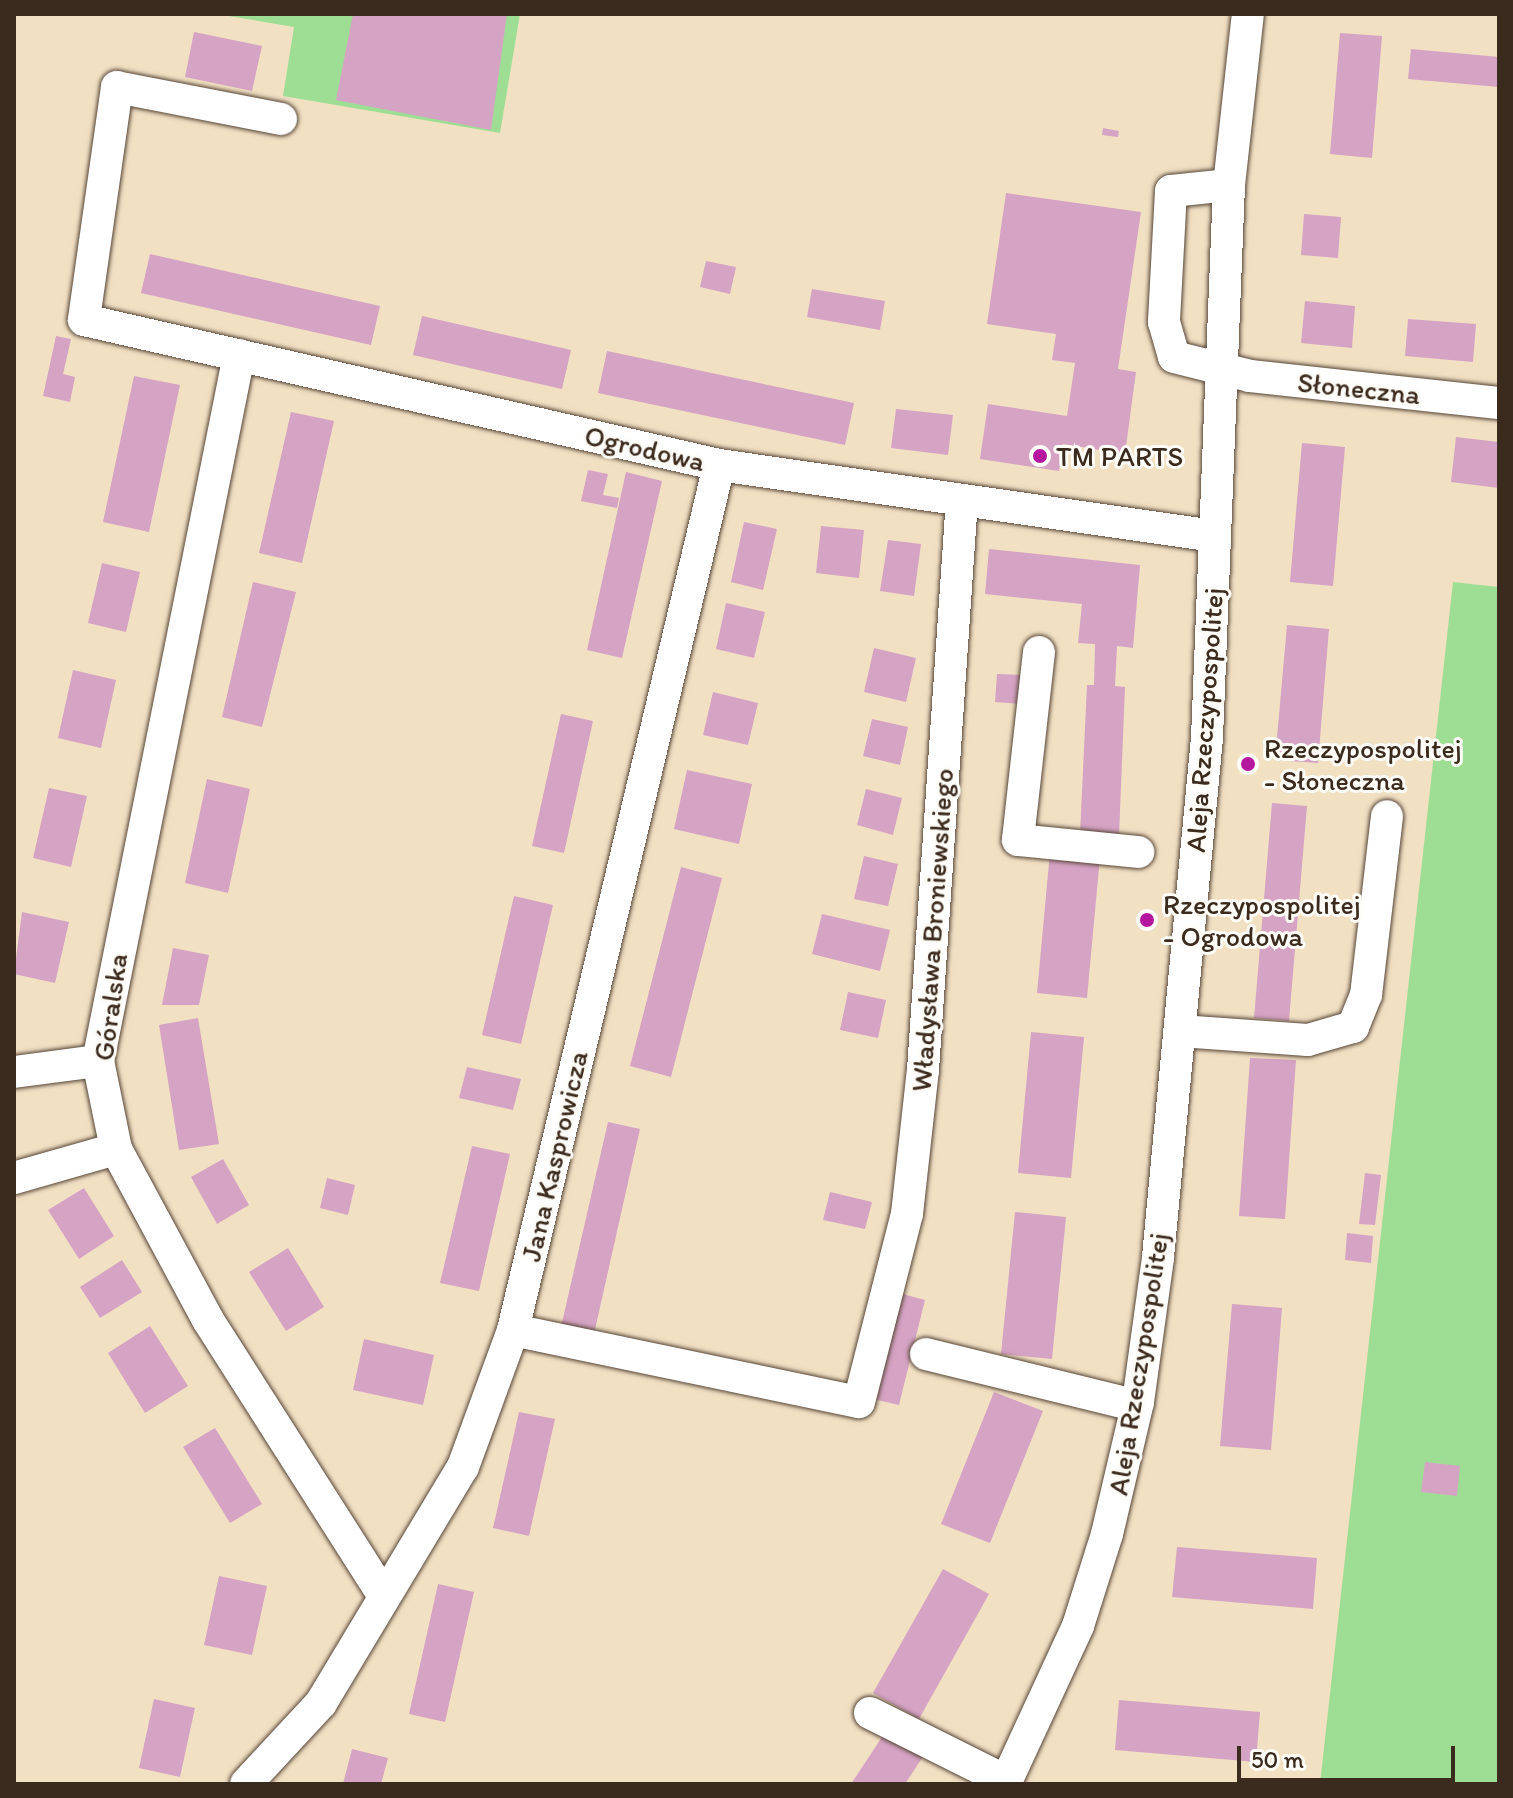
<!DOCTYPE html>
<meta charset="utf-8">
<style>
body{margin:0}
#map{position:relative;width:1513px;height:1798px;overflow:hidden;background:#f2e0c3;font-family:Itim,sans-serif}
div>[style]{position:absolute}
.green>*{inset:0;background:#9ede94}
.building>*{inset:0;background:#d5a3c4}
.roads{filter:drop-shadow(0 0 2px #564537) drop-shadow(0 0 2px #564537)}
.minor>*{height:32px;margin:-16px;padding:0 16px;transform-origin:16px;border-radius:16px;background:#fff}
.dots>*{width:22px;height:22px;translate:-50% -50%;box-sizing:border-box;border:4px solid #fdfcf7;border-radius:50%}
span{translate:-50% -50%;white-space:nowrap;text-align:center;line-height:1.15;-webkit-text-stroke:6px #fdfcf7;paint-order:stroke}
.street-label{font-size:28px;color:#3b2a1e}
.poi-label{font-size:28px;color:#3b2a1e}
.left{translate:0 -50%;text-align:left}
.frame{position:absolute;inset:0;border:16px solid #3b2a1e;pointer-events:none}
.scale{position:absolute;left:1237px;top:1746px;width:218px;height:36px;box-sizing:border-box;border:4px solid #3b2a1e;border-top:0;padding-left:10px;font-size:24px;line-height:28px;white-space:nowrap;color:#3b2a1e;-webkit-text-stroke:6px #fdfcf7;paint-order:stroke}
</style>
<div id="map">
<div class="green">
<i style="clip-path:polygon(217px 14px,520px 14px,500px 133px,283px 96px,294px 27px)"></i>
<i style="clip-path:polygon(1453px 582px,1499px 587px,1499px 1784px,1320px 1784px)"></i>
</div>
<div class="building">
<i style="clip-path:polygon(353px 14px,507px 14px,491px 130px,336px 100px)"></i>
<i style="clip-path:polygon(194px 32px,262px 46px,252px 91px,185px 77px)"></i>
<i style="clip-path:polygon(1340px 33px,1382px 36px,1372px 158px,1330px 154px)"></i>
<i style="clip-path:polygon(1411px 49px,1499px 57px,1499px 87px,1408px 79px)"></i>
<i style="clip-path:polygon(1103px 128px,1119px 131px,1118px 137px,1102px 135px)"></i>
<i style="clip-path:polygon(1006px 193px,1141px 212px,1118px 369px,1136px 372px,1125px 454px,1063px 444px,1059px 471px,980px 459px,988px 404px,1067px 416px,1075px 363px,1052px 360px,1056px 334px,987px 324px)"></i>
<i style="clip-path:polygon(1304px 214px,1341px 217px,1338px 258px,1301px 255px)"></i>
<i style="clip-path:polygon(150px 254px,380px 306px,371px 345px,141px 293px)"></i>
<i style="clip-path:polygon(706px 261px,736px 267px,730px 294px,700px 287px)"></i>
<i style="clip-path:polygon(812px 289px,885px 301px,880px 330px,807px 317px)"></i>
<i style="clip-path:polygon(1305px 301px,1355px 306px,1352px 348px,1301px 343px)"></i>
<i style="clip-path:polygon(422px 316px,571px 350px,562px 389px,413px 355px)"></i>
<i style="clip-path:polygon(1408px 319px,1476px 324px,1473px 362px,1405px 356px)"></i>
<i style="clip-path:polygon(56px 336px,71px 339px,63px 374px,75px 377px,70px 402px,43px 396px)"></i>
<i style="clip-path:polygon(607px 351px,854px 403px,845px 445px,598px 393px)"></i>
<i style="clip-path:polygon(134px 376px,180px 385px,149px 532px,103px 522px)"></i>
<i style="clip-path:polygon(896px 409px,953px 415px,948px 455px,891px 448px)"></i>
<i style="clip-path:polygon(291px 412px,334px 421px,302px 563px,259px 553px)"></i>
<i style="clip-path:polygon(1456px 437px,1499px 442px,1499px 488px,1451px 482px)"></i>
<i style="clip-path:polygon(1302px 443px,1345px 447px,1333px 586px,1290px 582px)"></i>
<i style="clip-path:polygon(588px 470px,608px 474px,603px 495px,619px 498px,617px 508px,581px 501px)"></i>
<i style="clip-path:polygon(626px 472px,662px 481px,622px 658px,587px 650px)"></i>
<i style="clip-path:polygon(744px 522px,777px 529px,763px 590px,731px 582px)"></i>
<i style="clip-path:polygon(821px 526px,864px 530px,859px 578px,816px 573px)"></i>
<i style="clip-path:polygon(888px 540px,921px 544px,914px 596px,880px 591px)"></i>
<i style="clip-path:polygon(989px 549px,1140px 565px,1133px 648px,1117px 646px,1115px 686px,1125px 687px,1119px 836px,1080px 834px,1087px 685px,1094px 685px,1095px 644px,1078px 643px,1082px 604px,985px 594px)"></i>
<i style="clip-path:polygon(102px 563px,140px 572px,126px 632px,88px 623px)"></i>
<i style="clip-path:polygon(253px 582px,296px 592px,262px 727px,222px 717px)"></i>
<i style="clip-path:polygon(726px 603px,765px 612px,754px 658px,716px 649px)"></i>
<i style="clip-path:polygon(1287px 625px,1329px 629px,1318px 763px,1275px 760px)"></i>
<i style="clip-path:polygon(874px 648px,916px 658px,906px 702px,864px 692px)"></i>
<i style="clip-path:polygon(73px 670px,116px 680px,101px 748px,58px 738px)"></i>
<i style="clip-path:polygon(997px 674px,1025px 675px,1023px 704px,995px 702px)"></i>
<i style="clip-path:polygon(713px 692px,758px 703px,748px 745px,703px 735px)"></i>
<i style="clip-path:polygon(561px 714px,593px 721px,564px 853px,532px 846px)"></i>
<i style="clip-path:polygon(872px 719px,908px 727px,900px 765px,863px 756px)"></i>
<i style="clip-path:polygon(687px 770px,752px 784px,739px 844px,674px 829px)"></i>
<i style="clip-path:polygon(207px 779px,250px 789px,228px 893px,185px 883px)"></i>
<i style="clip-path:polygon(49px 788px,87px 796px,71px 867px,33px 858px)"></i>
<i style="clip-path:polygon(866px 789px,902px 798px,893px 835px,857px 825px)"></i>
<i style="clip-path:polygon(1272px 803px,1307px 806px,1289px 1021px,1254px 1018px)"></i>
<i style="clip-path:polygon(1050px 852px,1100px 857px,1087px 998px,1037px 993px)"></i>
<i style="clip-path:polygon(864px 856px,898px 864px,888px 906px,854px 899px)"></i>
<i style="clip-path:polygon(681px 867px,722px 878px,671px 1077px,630px 1066px)"></i>
<i style="clip-path:polygon(514px 896px,553px 905px,521px 1044px,482px 1035px)"></i>
<i style="clip-path:polygon(22px 912px,69px 922px,55px 983px,14px 974px)"></i>
<i style="clip-path:polygon(822px 914px,890px 930px,880px 971px,812px 954px)"></i>
<i style="clip-path:polygon(173px 948px,209px 955px,199px 1005px,162px 1005px)"></i>
<i style="clip-path:polygon(848px 992px,886px 1000px,878px 1038px,840px 1030px)"></i>
<i style="clip-path:polygon(198px 1018px,219px 1144px,179px 1150px,159px 1025px)"></i>
<i style="clip-path:polygon(1031px 1032px,1084px 1037px,1071px 1178px,1018px 1173px)"></i>
<i style="clip-path:polygon(1250px 1058px,1296px 1060px,1285px 1219px,1239px 1216px)"></i>
<i style="clip-path:polygon(467px 1067px,521px 1079px,513px 1110px,459px 1098px)"></i>
<i style="clip-path:polygon(608px 1122px,640px 1129px,594px 1334px,561px 1327px)"></i>
<i style="clip-path:polygon(472px 1146px,510px 1154px,479px 1291px,440px 1283px)"></i>
<i style="clip-path:polygon(223px 1159px,249px 1205px,217px 1224px,191px 1177px)"></i>
<i style="clip-path:polygon(1365px 1173px,1381px 1175px,1375px 1225px,1359px 1224px)"></i>
<i style="clip-path:polygon(327px 1178px,355px 1185px,348px 1215px,320px 1208px)"></i>
<i style="clip-path:polygon(84px 1188px,114px 1236px,79px 1259px,48px 1210px)"></i>
<i style="clip-path:polygon(830px 1192px,872px 1202px,865px 1229px,823px 1220px)"></i>
<i style="clip-path:polygon(1015px 1212px,1066px 1217px,1052px 1359px,1001px 1354px)"></i>
<i style="clip-path:polygon(1347px 1233px,1373px 1236px,1371px 1263px,1345px 1260px)"></i>
<i style="clip-path:polygon(288px 1248px,324px 1307px,286px 1331px,249px 1272px)"></i>
<i style="clip-path:polygon(122px 1260px,142px 1292px,100px 1318px,80px 1287px)"></i>
<i style="clip-path:polygon(899px 1293px,925px 1300px,899px 1405px,873px 1399px)"></i>
<i style="clip-path:polygon(1232px 1304px,1282px 1308px,1271px 1450px,1220px 1446px)"></i>
<i style="clip-path:polygon(150px 1326px,188px 1386px,145px 1413px,108px 1353px)"></i>
<i style="clip-path:polygon(364px 1339px,434px 1355px,423px 1405px,353px 1390px)"></i>
<i style="clip-path:polygon(994px 1392px,1043px 1411px,990px 1543px,941px 1524px)"></i>
<i style="clip-path:polygon(519px 1412px,555px 1419px,529px 1536px,493px 1528px)"></i>
<i style="clip-path:polygon(215px 1428px,262px 1504px,230px 1523px,183px 1447px)"></i>
<i style="clip-path:polygon(1425px 1462px,1460px 1466px,1457px 1496px,1421px 1492px)"></i>
<i style="clip-path:polygon(1177px 1547px,1317px 1558px,1313px 1609px,1172px 1597px)"></i>
<i style="clip-path:polygon(943px 1569px,989px 1594px,919px 1719px,873px 1693px)"></i>
<i style="clip-path:polygon(219px 1576px,267px 1586px,252px 1655px,204px 1645px)"></i>
<i style="clip-path:polygon(438px 1584px,474px 1592px,445px 1722px,409px 1714px)"></i>
<i style="clip-path:polygon(154px 1699px,195px 1708px,180px 1777px,139px 1768px)"></i>
<i style="clip-path:polygon(1119px 1700px,1260px 1712px,1256px 1762px,1115px 1750px)"></i>
<i style="clip-path:polygon(888px 1728px,926px 1752px,905px 1784px,851px 1784px)"></i>
<i style="clip-path:polygon(352px 1749px,388px 1758px,381px 1784px,343px 1784px)"></i>
</div>
<div class="roads">
<div class="minor">
<i style="left:281px;top:119px;width:167px;rotate:-169deg"></i>
<i style="left:117px;top:87px;width:235px;rotate:98.1deg"></i>
<i style="left:84px;top:320px;width:651px;rotate:12.86deg"></i>
<i style="left:719px;top:465px;width:500px;rotate:8.16deg"></i>
<i style="left:1229px;top:185px;width:58px;rotate:174.1deg"></i>
<i style="left:1171px;top:191px;width:131px;rotate:93.1deg"></i>
<i style="left:1164px;top:322px;width:36px;rotate:74deg"></i>
<i style="left:1174px;top:357px;width:78px;rotate:14deg"></i>
<i style="left:1250px;top:376px;width:250px;rotate:6.2deg"></i>
<i style="left:239px;top:355px;width:720px;rotate:101.29deg"></i>
<i style="left:98px;top:1061px;width:90px;rotate:78.4deg"></i>
<i style="left:116px;top:1149px;width:194px;rotate:61.7deg"></i>
<i style="left:208px;top:1320px;width:326px;rotate:57.5deg"></i>
<i style="left:1039px;top:652px;width:189px;rotate:96.4deg"></i>
<i style="left:1018px;top:840px;width:121px;rotate:5.7deg"></i>
<i style="left:1180px;top:1031px;width:128px;rotate:4deg"></i>
<i style="left:1308px;top:1040px;width:47px;rotate:-16.1deg"></i>
<i style="left:1353px;top:1027px;width:35px;rotate:-68deg"></i>
<i style="left:1366px;top:995px;width:180px;rotate:-83.3deg"></i>
<i style="left:14px;top:1072px;width:85px;rotate:-7.5deg"></i>
<i style="left:14px;top:1178px;width:106px;rotate:-15.9deg"></i>
<i style="left:513px;top:1330px;width:353px;rotate:11.8deg"></i>
<i style="left:859px;top:1402px;width:194px;rotate:-75.7deg"></i>
<i style="left:907px;top:1214px;width:145px;rotate:-83.7deg"></i>
<i style="left:923px;top:1070px;width:571px;rotate:-86.09deg"></i>
<i style="left:926px;top:1354px;width:217px;rotate:13.8deg"></i>
<i style="left:870px;top:1713px;width:152px;rotate:26.6deg"></i>
<i style="left:246px;top:1784px;width:110px;rotate:-47.2deg"></i>
<i style="left:321px;top:1703px;width:275px;rotate:-59deg"></i>
<i style="left:463px;top:1467px;width:146px;rotate:-69.9deg"></i>
<i style="left:513px;top:1330px;width:889px;rotate:-76.6deg"></i>
<i style="left:1005px;top:1784px;width:174px;rotate:-65.2deg"></i>
<i style="left:1078px;top:1626px;width:96px;rotate:-72.5deg"></i>
<i style="left:1107px;top:1534px;width:136px;rotate:-76.8deg"></i>
<i style="left:1138px;top:1402px;width:146px;rotate:-82.1deg"></i>
<i style="left:1158px;top:1257px;width:521px;rotate:-84.61deg"></i>
<i style="left:1207px;top:738px;width:553px;rotate:-87.72deg"></i>
<i style="left:1229px;top:185px;width:172px;rotate:-83.7deg"></i>
</div>
</div>
<div class="dots">
<i style="left:1040px;top:456px;background:#b5179e"></i>
<i style="left:1248px;top:764px;background:#b5179e"></i>
<i style="left:1147px;top:920px;background:#b5179e"></i>
</div>
<div class="street-label">
<span style="left:1359px;top:388px;rotate:6deg">Słoneczna</span>
<span style="left:645px;top:448px;rotate:13deg">Ogrodowa</span>
<span style="left:1204px;top:720px;rotate:-86deg">Aleja Rzeczypospolitej</span>
<span style="left:932px;top:930px;rotate:-86deg">Władysława Broniewskiego</span>
<span style="left:110px;top:1007px;rotate:-82deg">Góralska</span>
<span style="left:554px;top:1156px;rotate:-77deg">Jana Kasprowicza</span>
<span style="left:1138px;top:1364px;rotate:-81deg">Aleja Rzeczypospolitej</span>
</div>
<div class="poi-label">
<span class="left" style="left:1056px;top:456px">TM PARTS</span>
<span class="left" style="left:1264px;top:764px">Rzeczypospolitej<br>- Słoneczna</span>
<span class="left" style="left:1163px;top:920px">Rzeczypospolitej<br>- Ogrodowa</span>
</div>
<div class="frame"></div>
<div class="scale">50 m</div>
</div>
